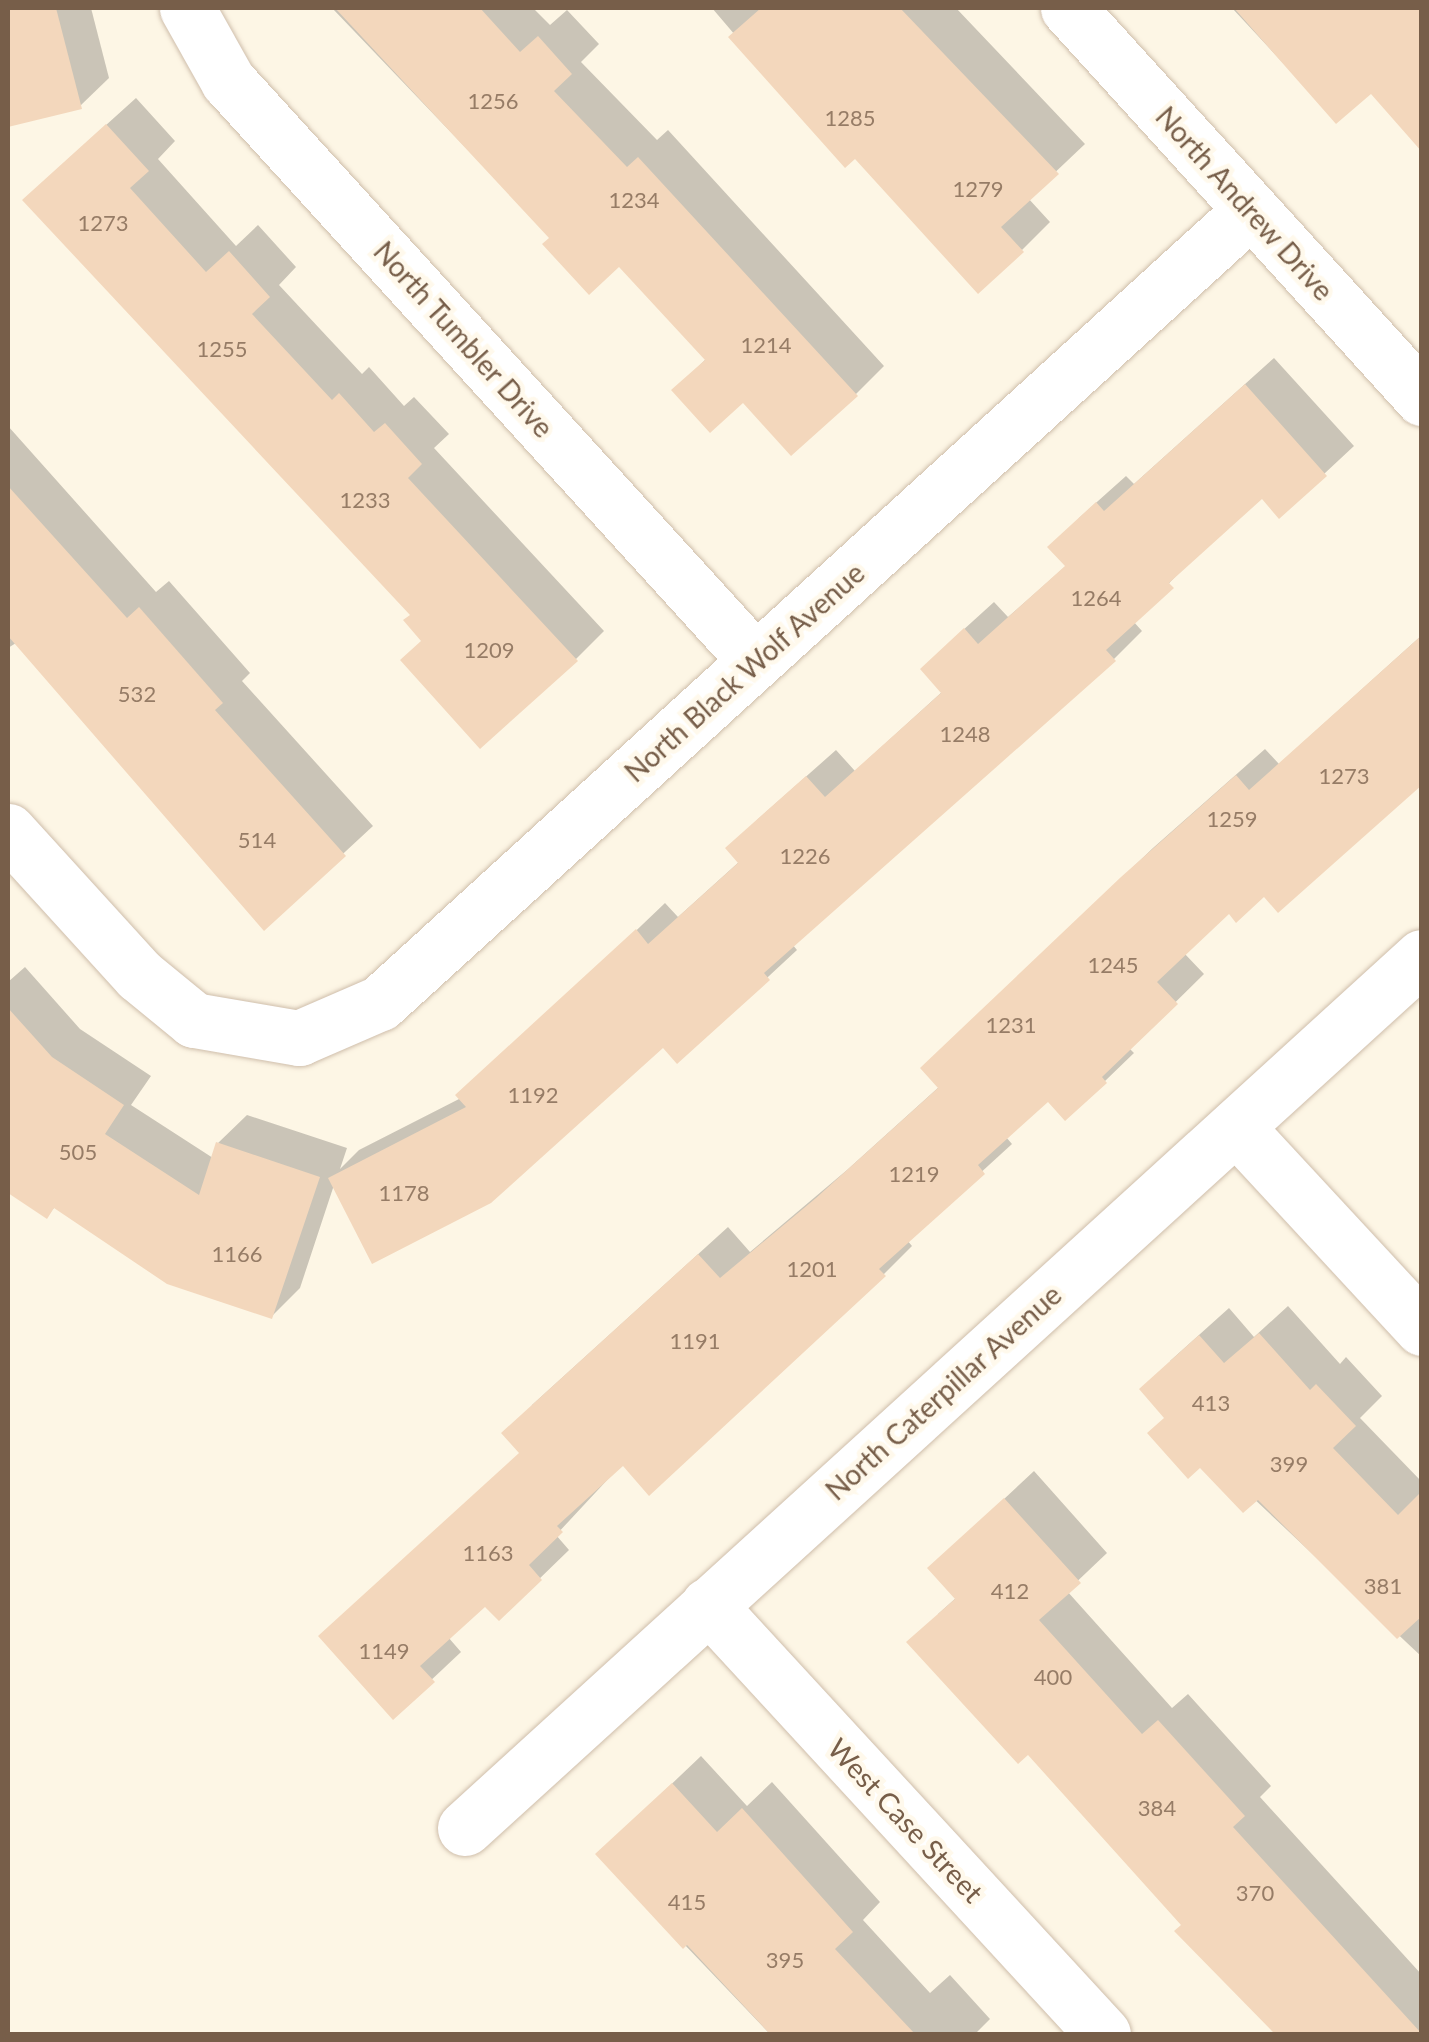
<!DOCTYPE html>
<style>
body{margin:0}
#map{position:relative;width:1429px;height:2042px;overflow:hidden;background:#fdf6e5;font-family:Lato,sans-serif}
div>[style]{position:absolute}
.shadow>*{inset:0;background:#0003}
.building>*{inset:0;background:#f3d7bc}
.roads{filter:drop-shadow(0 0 2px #cfbeab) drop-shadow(0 0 2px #cfbeab)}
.minor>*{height:55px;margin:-27.5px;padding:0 27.5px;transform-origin:27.5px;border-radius:27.5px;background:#fff}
span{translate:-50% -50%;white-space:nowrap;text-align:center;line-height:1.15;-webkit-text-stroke:9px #fff9ec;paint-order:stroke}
.number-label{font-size:22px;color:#967c66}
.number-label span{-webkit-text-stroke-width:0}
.street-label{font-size:28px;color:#775e49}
.frame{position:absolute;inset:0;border:10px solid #775e49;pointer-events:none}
</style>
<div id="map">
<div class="shadow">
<i style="clip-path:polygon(8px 8px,91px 8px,109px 78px,80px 106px,8px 124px)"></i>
<i style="clip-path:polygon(332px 8px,533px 8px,550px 25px,567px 10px,599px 44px,581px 62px,657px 140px,668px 130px,884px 366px,856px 394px,674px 390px,707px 358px,619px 263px,552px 238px)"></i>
<i style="clip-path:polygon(712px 8px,956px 8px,1085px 144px,1028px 198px,1050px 222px,1022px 250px,855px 155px,845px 164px)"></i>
<i style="clip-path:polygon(1232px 8px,1422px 8px,1422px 144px,1371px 91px,1337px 121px)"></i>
<i style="clip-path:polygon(136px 98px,175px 141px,158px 159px,236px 246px,258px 225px,296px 267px,279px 285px,362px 374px,369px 367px,404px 406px,414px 397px,449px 434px,434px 448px,604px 631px,576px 659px,424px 640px,413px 615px,54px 172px)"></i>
<i style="clip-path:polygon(1274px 358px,1354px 446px,1280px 515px,1262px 496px,1197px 554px,1133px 621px,1142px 631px,1114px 659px,792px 944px,797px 950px,677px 1061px,663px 1045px,334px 1185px,300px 1288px,272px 1316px,56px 1206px,46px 1216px,8px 1190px,8px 982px,25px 967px,80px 1029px,151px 1076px,131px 1105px,213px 1158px,218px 1143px,247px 1115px,347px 1148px,340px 1169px,359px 1150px,461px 1098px,665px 903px,678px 917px,740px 861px,757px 820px,836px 750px,855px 771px,943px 691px,951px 641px,994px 602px,1008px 617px,1067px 565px,1079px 518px,1126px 476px,1134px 484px)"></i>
<i style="clip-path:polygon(8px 426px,156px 592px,169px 581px,250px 673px,242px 681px,373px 826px,264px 927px,16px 643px,8px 648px)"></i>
<i style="clip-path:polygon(1422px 635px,1422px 780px,1264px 893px,1229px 911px,1184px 953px,1204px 974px,1129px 1048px,1134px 1053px,1105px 1081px,1065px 1117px,1048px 1098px,1006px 1137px,1012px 1144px,907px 1240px,912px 1246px,884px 1274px,650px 1492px,623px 1463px,556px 1535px,569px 1550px,499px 1618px,486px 1604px,448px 1637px,461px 1652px,393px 1716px,521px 1452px,532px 1405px,728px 1227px,750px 1252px,847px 1170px,940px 1086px,952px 1040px,1153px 848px,1265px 749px,1279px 764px)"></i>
<i style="clip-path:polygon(1288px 1306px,1340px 1364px,1346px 1357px,1382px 1396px,1360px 1418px,1422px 1482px,1422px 1657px,1167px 1417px,1170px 1361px,1229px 1308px,1254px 1337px)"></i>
<i style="clip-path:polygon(1034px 1471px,1107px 1553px,1067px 1591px,1172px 1708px,1188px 1694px,1271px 1786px,1260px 1797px,1422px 1975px,1422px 2034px,1277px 2034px,1178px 1932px,1184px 1925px,1029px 1751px,938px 1614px,957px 1597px,930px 1568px)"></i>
<i style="clip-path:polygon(701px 1756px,747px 1806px,772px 1782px,880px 1902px,863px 1920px,930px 1993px,950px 1975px,990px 2019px,975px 2034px,770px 2034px,598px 1854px)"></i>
</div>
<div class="building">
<i style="clip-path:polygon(8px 8px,56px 8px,82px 109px,8px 127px)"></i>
<i style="clip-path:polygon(335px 8px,480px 8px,520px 52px,538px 36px,572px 74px,554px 91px,627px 167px,638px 157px,858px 396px,791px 456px,743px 403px,710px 433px,671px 390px,705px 360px,619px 267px,589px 295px,542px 244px,549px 238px)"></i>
<i style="clip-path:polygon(761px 8px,900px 8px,1059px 174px,1001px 227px,1024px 252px,978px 294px,855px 159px,845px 168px,728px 37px)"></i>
<i style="clip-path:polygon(1234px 8px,1422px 8px,1422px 152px,1371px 94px,1336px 124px)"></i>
<i style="clip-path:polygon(106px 124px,149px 171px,130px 188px,206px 272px,229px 251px,270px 297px,252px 314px,332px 400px,339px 393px,374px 432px,385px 423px,422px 464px,408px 478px,578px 661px,480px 749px,400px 660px,421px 641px,403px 620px,410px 615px,22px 200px)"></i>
<i style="clip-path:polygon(1245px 384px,1327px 476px,1279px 519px,1262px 499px,1169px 583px,1174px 588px,1106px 650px,1116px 661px,764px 973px,770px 980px,677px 1064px,663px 1048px,491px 1203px,372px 1264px,328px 1178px,466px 1107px,455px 1095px,636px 929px,648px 944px,738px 863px,725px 848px,806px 776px,825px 797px,941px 693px,920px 669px,964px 628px,978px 644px,1065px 566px,1047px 547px,1096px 502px,1104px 511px)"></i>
<i style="clip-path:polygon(8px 486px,127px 618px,139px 607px,223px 703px,215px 710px,346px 856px,264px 931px,8px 636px)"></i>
<i style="clip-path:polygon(1422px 635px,1422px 785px,1278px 913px,1264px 897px,1236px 923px,1229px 914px,1157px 982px,1178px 1004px,1102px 1077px,1107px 1083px,1065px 1121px,1048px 1102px,978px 1165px,985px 1174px,879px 1269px,886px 1276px,649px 1496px,623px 1466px,557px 1526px,563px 1532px,529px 1565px,542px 1580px,499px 1621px,485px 1607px,420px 1666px,435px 1682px,393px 1720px,318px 1636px,519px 1453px,501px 1433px,698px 1254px,720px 1278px,816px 1198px,938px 1088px,920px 1068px,1121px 877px,1236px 775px,1249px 790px)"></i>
<i style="clip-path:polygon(8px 1008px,52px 1057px,124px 1105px,105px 1134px,199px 1195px,216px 1142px,320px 1177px,272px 1319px,167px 1284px,54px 1208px,47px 1219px,8px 1193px)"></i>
<i style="clip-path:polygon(1259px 1333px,1310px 1390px,1316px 1384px,1356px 1426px,1333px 1448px,1398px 1515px,1422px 1491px,1422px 1616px,1397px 1639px,1258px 1500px,1243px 1513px,1200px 1468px,1188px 1479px,1147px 1433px,1164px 1418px,1139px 1389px,1199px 1335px,1224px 1363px)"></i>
<i style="clip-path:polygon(1004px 1498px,1081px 1583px,1039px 1620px,1142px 1734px,1158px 1720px,1245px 1816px,1233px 1827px,1422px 2034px,1275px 2034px,1174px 1931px,1181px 1925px,1028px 1755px,1018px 1764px,906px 1642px,955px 1599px,927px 1568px)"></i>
<i style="clip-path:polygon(672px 1783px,717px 1832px,742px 1808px,853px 1932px,835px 1949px,915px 2034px,770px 2034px,687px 1945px,683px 1949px,595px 1854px)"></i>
</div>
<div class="roads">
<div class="minor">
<i style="left:187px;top:8px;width:84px;rotate:60.7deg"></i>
<i style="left:228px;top:81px;width:784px;rotate:47.69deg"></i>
<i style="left:1068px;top:8px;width:527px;rotate:47.77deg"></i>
<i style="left:8px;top:831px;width:195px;rotate:47.7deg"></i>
<i style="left:139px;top:975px;width:71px;rotate:39.3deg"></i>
<i style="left:194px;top:1020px;width:107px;rotate:9.7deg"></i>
<i style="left:299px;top:1038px;width:88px;rotate:-23.4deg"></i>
<i style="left:380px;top:1003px;width:1178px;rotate:-42.32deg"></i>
<i style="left:1236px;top:1127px;width:274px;rotate:47.2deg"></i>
<i style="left:708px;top:1605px;width:583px;rotate:47.36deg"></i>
<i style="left:465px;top:1828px;width:1294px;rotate:-42.31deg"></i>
</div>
</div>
<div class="number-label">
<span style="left:493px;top:101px">1256</span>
<span style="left:850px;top:118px">1285</span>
<span style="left:978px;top:189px">1279</span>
<span style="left:634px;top:200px">1234</span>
<span style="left:103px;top:223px">1273</span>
<span style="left:766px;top:345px">1214</span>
<span style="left:222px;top:349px">1255</span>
<span style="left:365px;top:500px">1233</span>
<span style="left:1096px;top:598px">1264</span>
<span style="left:489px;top:650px">1209</span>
<span style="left:137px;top:694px">532</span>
<span style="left:965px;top:734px">1248</span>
<span style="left:1344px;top:776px">1273</span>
<span style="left:1232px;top:819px">1259</span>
<span style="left:257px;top:840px">514</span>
<span style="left:805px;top:856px">1226</span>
<span style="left:1113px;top:965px">1245</span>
<span style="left:1011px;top:1025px">1231</span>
<span style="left:533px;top:1095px">1192</span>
<span style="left:78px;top:1152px">505</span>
<span style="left:914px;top:1174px">1219</span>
<span style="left:404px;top:1193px">1178</span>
<span style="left:237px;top:1254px">1166</span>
<span style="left:812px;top:1269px">1201</span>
<span style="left:695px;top:1341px">1191</span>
<span style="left:1211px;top:1403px">413</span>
<span style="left:1289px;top:1464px">399</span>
<span style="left:488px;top:1553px">1163</span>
<span style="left:1383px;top:1586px">381</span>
<span style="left:1010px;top:1591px">412</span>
<span style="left:384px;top:1651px">1149</span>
<span style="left:1053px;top:1677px">400</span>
<span style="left:1157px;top:1808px">384</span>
<span style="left:1255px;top:1893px">370</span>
<span style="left:687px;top:1902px">415</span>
<span style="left:785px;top:1960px">395</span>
</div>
<div class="street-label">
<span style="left:1245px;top:203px;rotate:48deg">North Andrew Drive</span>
<span style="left:464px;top:339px;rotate:48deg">North Tumbler Drive</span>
<span style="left:744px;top:672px;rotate:-42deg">North Black Wolf Avenue</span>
<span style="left:943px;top:1392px;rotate:-42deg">North Caterpillar Avenue</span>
<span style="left:906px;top:1820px;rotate:47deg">West Case Street</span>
</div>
<div class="frame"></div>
</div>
